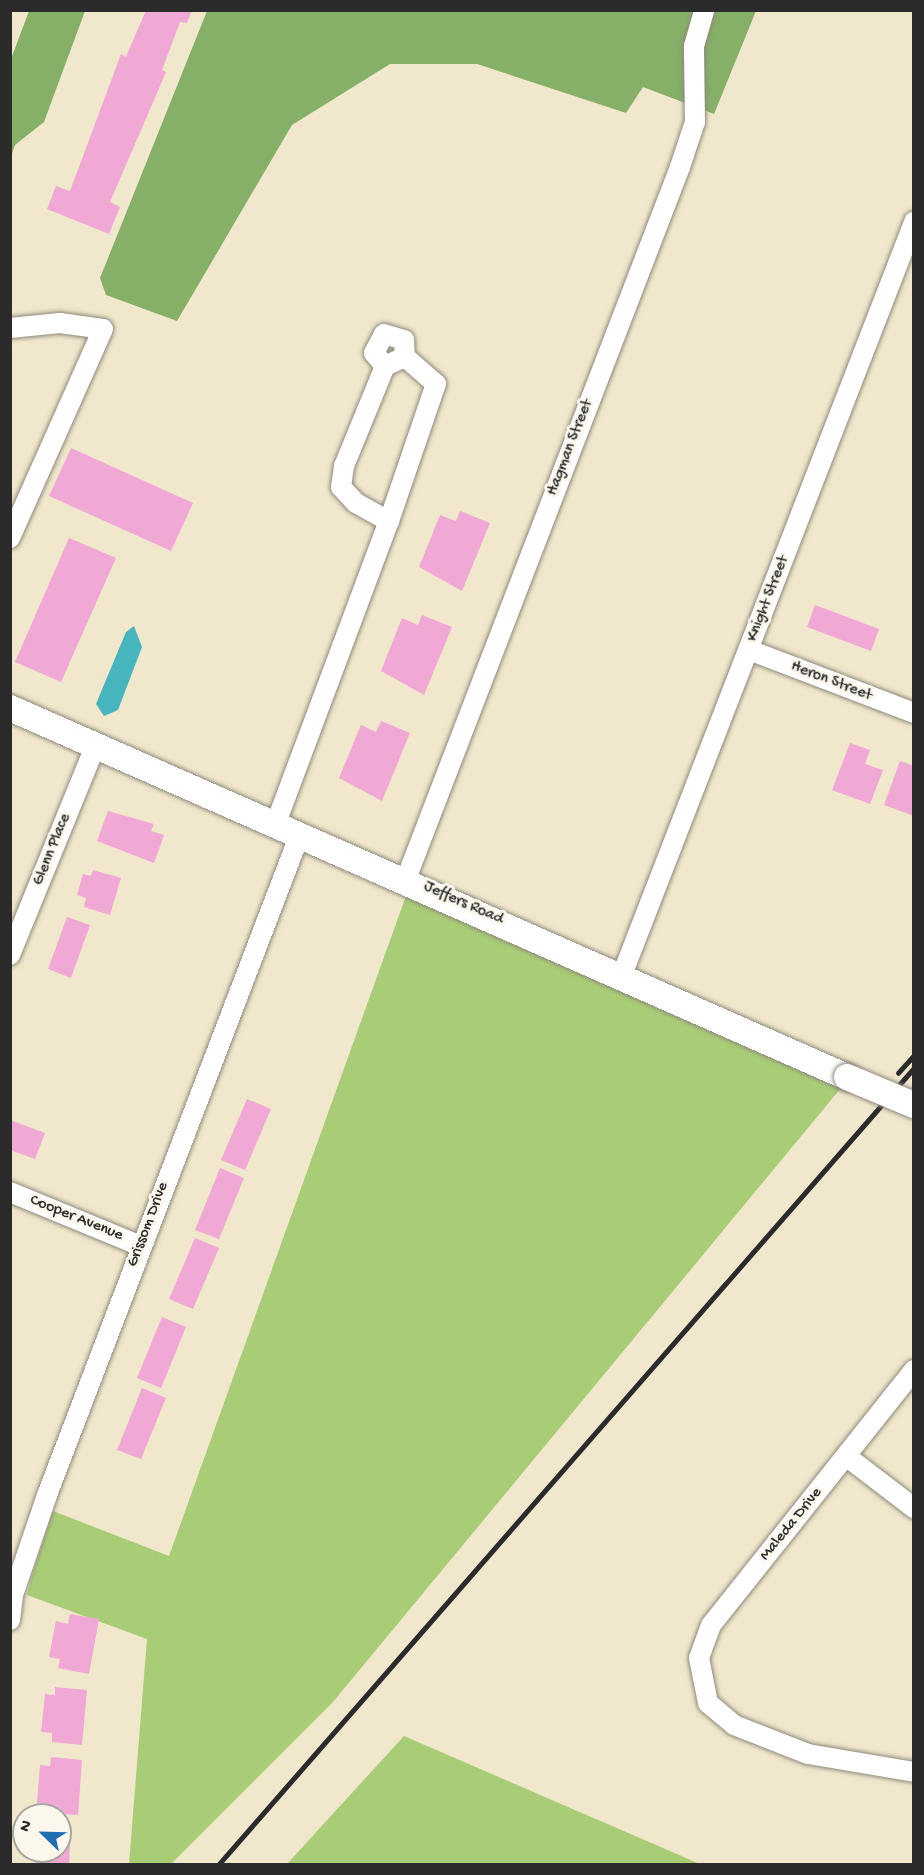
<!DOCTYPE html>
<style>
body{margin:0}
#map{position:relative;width:924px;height:1875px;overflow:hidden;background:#f0e7cc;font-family:"Gochi Hand",sans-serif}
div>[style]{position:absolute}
.green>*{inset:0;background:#a9cd76}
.forest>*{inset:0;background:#86b067}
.water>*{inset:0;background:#46b5bd}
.building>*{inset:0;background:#f0a9d4}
.roads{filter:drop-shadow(0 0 2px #8e897c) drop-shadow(0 0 2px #8e897c)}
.minor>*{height:20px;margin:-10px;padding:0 10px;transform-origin:10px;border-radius:10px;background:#fff}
.major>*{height:26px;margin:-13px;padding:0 13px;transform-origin:13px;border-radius:13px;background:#fff}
.rail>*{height:4.5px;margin:-2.25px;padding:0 2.25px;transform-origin:2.25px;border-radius:2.25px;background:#2b2b2b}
.bridges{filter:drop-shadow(0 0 2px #8e897c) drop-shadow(0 0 2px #8e897c)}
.major-bridge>*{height:26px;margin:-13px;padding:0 13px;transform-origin:13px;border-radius:13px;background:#fff}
span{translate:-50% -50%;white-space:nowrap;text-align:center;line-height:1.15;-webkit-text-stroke:6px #fbf7ec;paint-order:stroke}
.street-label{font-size:16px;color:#2b2b2b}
.frame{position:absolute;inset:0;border:12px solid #2b2b2b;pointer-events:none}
.north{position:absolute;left:12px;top:1803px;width:60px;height:60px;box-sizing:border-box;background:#fbf7ec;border:2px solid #a8a59f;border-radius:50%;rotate:293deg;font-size:16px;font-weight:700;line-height:24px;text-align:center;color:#2b2b2b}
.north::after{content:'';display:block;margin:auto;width:21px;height:27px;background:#1f6fb2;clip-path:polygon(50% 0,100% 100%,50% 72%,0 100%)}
</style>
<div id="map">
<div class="green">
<i style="clip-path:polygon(407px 893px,841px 1088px,333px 1702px,171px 1864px,129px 1864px,147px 1639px,27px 1595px,32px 1576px,53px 1511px,169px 1556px)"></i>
<i style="clip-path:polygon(404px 1736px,700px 1864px,287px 1864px)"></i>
</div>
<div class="forest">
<i style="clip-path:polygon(29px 11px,85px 11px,44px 122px,15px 145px,11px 156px,11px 59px)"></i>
<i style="clip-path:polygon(207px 11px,756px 11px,714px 114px,643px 87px,626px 113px,477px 64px,390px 64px,292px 125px,177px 321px,106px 295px,100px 278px)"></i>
</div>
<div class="water">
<i style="clip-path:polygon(134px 626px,142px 647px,118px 710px,104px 716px,96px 704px,126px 632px)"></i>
</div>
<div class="building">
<i style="clip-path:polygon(146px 10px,192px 10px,187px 23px,180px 22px,162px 70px,166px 72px,110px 202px,120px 207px,109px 234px,47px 209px,56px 186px,70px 191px,121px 54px,126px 57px)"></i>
<i style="clip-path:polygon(71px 448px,193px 503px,171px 551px,49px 496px)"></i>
<i style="clip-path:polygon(460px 511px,490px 523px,462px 591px,419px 567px,440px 515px,456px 521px)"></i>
<i style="clip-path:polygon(69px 538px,116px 558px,61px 682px,15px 662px)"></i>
<i style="clip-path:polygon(815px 605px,879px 629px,871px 651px,807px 627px)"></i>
<i style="clip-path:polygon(422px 615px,452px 627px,424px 695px,381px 671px,402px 618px,418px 625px)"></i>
<i style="clip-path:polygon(381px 721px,410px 733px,382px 801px,339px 778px,361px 725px,376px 732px)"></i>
<i style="clip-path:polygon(850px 743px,870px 750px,865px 764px,883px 770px,870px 804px,832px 790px)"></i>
<i style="clip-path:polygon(900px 761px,914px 766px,914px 816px,884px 805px)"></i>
<i style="clip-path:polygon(108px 811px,154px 824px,151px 831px,164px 835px,154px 863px,97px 841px)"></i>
<i style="clip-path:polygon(93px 870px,121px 878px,110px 915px,84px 907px,86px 898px,77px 895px,83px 874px,91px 876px)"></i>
<i style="clip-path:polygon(67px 917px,90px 925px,71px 978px,48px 969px)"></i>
<i style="clip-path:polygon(247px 1099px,271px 1109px,245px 1170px,221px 1160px)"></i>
<i style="clip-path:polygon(10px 1120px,45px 1133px,35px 1159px,10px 1150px)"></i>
<i style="clip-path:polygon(220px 1168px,244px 1178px,219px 1239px,195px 1230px)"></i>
<i style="clip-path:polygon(195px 1238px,219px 1248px,193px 1309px,169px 1299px)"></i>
<i style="clip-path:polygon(162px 1317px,186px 1327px,161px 1388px,137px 1378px)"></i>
<i style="clip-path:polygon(142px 1388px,166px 1398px,141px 1459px,117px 1450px)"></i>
<i style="clip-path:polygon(70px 1614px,99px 1619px,89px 1674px,58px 1668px,60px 1659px,49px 1657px,56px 1621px,68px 1624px)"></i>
<i style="clip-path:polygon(55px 1687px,87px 1690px,82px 1745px,52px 1742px,52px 1733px,41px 1732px,45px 1694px,55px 1695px)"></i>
<i style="clip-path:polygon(51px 1757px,82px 1760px,78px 1815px,47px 1813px,48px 1804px,37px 1803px,40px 1765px,50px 1766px)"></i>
<i style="clip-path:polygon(60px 1829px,71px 1830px,69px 1864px,35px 1864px,36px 1851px,60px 1851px)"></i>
</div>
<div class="roads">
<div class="minor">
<i style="left:10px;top:328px;width:50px;rotate:-5.7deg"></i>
<i style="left:60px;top:323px;width:43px;rotate:7.9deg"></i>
<i style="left:103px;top:329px;width:229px;rotate:114deg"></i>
<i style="left:385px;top:366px;width:17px;rotate:-130deg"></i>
<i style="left:374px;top:353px;width:21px;rotate:-62deg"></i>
<i style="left:384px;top:334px;width:21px;rotate:17deg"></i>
<i style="left:404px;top:340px;width:17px;rotate:87deg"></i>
<i style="left:749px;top:650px;width:177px;rotate:20.9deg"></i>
<i style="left:276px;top:823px;width:322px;rotate:-69.5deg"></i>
<i style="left:389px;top:521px;width:145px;rotate:-71.1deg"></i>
<i style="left:436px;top:384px;width:41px;rotate:-138.9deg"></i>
<i style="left:405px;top:357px;width:22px;rotate:156deg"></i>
<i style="left:385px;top:366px;width:108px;rotate:112.3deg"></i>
<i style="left:344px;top:466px;width:21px;rotate:98deg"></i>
<i style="left:341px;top:487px;width:22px;rotate:47deg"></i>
<i style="left:356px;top:503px;width:38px;rotate:29deg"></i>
<i style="left:406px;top:879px;width:763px;rotate:-68.95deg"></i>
<i style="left:680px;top:167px;width:47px;rotate:-71.6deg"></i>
<i style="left:695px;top:122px;width:76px;rotate:-90.8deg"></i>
<i style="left:694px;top:46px;width:37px;rotate:-74deg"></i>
<i style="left:10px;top:955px;width:228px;rotate:-67.8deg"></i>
<i style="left:622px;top:975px;width:808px;rotate:-68.8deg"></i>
<i style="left:10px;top:1192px;width:142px;rotate:22.4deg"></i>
<i style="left:914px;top:1370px;width:326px;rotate:128.5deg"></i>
<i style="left:711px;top:1625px;width:35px;rotate:110deg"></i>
<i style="left:699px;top:1658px;width:46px;rotate:78.7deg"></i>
<i style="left:708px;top:1703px;width:34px;rotate:40deg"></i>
<i style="left:734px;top:1725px;width:79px;rotate:21.4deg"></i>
<i style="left:808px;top:1754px;width:108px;rotate:9.6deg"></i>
<i style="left:846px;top:1456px;width:86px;rotate:37.4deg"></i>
<i style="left:10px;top:1620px;width:25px;rotate:-83deg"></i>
<i style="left:13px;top:1595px;width:106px;rotate:-71.2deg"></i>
<i style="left:47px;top:1495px;width:708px;rotate:-69.06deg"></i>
</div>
<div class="major">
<i style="left:10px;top:708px;width:915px;rotate:23.79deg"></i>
</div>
</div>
<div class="rail">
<i style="left:898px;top:1073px;width:24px;rotate:-48deg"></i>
<i style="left:219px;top:1864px;width:1057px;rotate:-48.88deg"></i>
</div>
<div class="bridges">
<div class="major-bridge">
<i style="left:847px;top:1077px;width:73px;rotate:22.7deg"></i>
</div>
</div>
<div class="street-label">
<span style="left:571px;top:448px;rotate:-69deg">Hagman Street</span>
<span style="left:769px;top:599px;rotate:-69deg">Knight Street</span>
<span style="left:831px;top:682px;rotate:21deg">Heron Street</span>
<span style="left:53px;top:850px;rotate:-68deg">Glenn Place</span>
<span style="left:463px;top:904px;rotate:24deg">Jeffers Road</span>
<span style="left:76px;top:1219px;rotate:22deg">Cooper Avenue</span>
<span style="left:149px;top:1225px;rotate:-69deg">Grissom Drive</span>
<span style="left:792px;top:1525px;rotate:-51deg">Maleda Drive</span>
</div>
<div class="frame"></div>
<div class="north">N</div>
</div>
